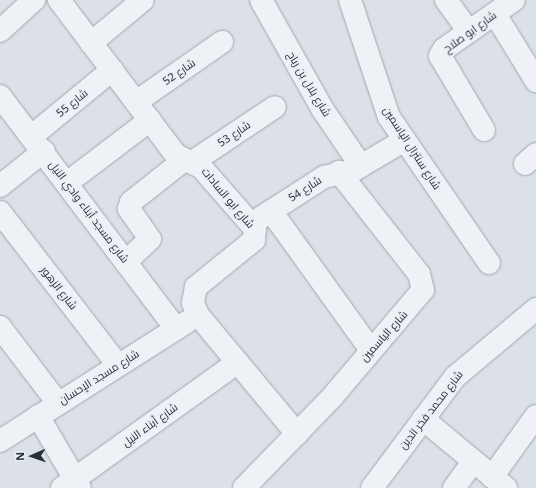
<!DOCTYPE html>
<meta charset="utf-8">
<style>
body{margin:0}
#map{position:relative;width:536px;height:488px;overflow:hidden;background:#dbe1e6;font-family:"Noto Sans",Cairo,sans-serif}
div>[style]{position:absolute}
.roads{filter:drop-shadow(0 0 1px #a1a8b0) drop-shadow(0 0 1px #a1a8b0)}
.minor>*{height:22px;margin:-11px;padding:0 11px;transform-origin:11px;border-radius:11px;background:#eef1f5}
span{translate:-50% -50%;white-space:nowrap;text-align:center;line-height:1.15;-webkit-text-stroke:3.5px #ebeff4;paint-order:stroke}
.street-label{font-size:11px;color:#25303d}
.north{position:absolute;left:12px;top:436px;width:40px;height:40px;-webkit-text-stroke:3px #ebeff4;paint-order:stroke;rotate:268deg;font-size:11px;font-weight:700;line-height:16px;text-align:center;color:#25303d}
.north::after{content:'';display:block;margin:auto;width:14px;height:18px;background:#25303d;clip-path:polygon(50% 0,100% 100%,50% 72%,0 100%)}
</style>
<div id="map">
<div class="roads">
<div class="minor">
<i style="left:59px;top:0;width:194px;rotate:53deg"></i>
<i style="left:176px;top:155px;width:28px;rotate:26deg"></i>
<i style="left:201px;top:167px;width:82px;rotate:48.9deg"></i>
<i style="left:255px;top:229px;width:11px;rotate:95deg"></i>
<i style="left:254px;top:240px;width:75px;rotate:141deg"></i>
<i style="left:196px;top:287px;width:16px;rotate:101deg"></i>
<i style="left:193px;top:303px;width:13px;rotate:67deg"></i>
<i style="left:198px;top:315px;width:155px;rotate:50.2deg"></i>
<i style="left:261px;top:0;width:126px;rotate:60.6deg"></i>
<i style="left:323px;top:110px;width:68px;rotate:55.8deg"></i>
<i style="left:350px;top:0;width:123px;rotate:71.6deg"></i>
<i style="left:389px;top:117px;width:177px;rotate:55.6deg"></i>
<i style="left:446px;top:0;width:39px;rotate:54deg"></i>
<i style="left:495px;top:14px;width:79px;rotate:58.5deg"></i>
<i style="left:0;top:31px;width:46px;rotate:-42.4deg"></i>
<i style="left:91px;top:43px;width:67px;rotate:-39.6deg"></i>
<i style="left:0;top:96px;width:292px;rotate:52.9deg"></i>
<i style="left:136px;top:102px;width:105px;rotate:-34.9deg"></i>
<i style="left:484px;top:130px;width:86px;rotate:-120.7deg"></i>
<i style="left:440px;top:56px;width:8px;rotate:-60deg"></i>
<i style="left:444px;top:49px;width:85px;rotate:-35deg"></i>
<i style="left:32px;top:136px;width:104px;rotate:-39.5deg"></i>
<i style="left:194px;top:161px;width:97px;rotate:-33.7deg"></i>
<i style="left:525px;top:164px;width:15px;rotate:-42deg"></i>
<i style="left:67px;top:183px;width:104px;rotate:-37.2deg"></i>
<i style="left:0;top:186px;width:56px;rotate:-38.5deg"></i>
<i style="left:271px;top:211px;width:171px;rotate:54.3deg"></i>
<i style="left:0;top:212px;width:193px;rotate:52.4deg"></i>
<i style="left:251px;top:224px;width:87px;rotate:-32.8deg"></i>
<i style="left:324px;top:177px;width:31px;rotate:-13deg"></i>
<i style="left:354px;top:170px;width:59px;rotate:-30.5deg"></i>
<i style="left:126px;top:262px;width:33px;rotate:-44deg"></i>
<i style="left:150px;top:239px;width:37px;rotate:-125deg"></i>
<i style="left:129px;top:209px;width:7px;rotate:-74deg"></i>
<i style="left:131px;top:202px;width:68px;rotate:-38.4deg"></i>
<i style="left:0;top:327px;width:96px;rotate:52.7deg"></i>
<i style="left:38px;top:416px;width:83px;rotate:59.7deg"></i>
<i style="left:423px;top:419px;width:108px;rotate:39.7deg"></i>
<i style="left:0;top:441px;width:222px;rotate:-32.5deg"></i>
<i style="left:492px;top:477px;width:75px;rotate:-54.2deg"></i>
<i style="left:62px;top:488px;width:216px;rotate:-35.6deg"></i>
<i style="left:244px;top:488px;width:128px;rotate:-45.9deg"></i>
<i style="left:333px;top:396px;width:139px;rotate:-49.7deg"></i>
<i style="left:423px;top:290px;width:16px;rotate:-104deg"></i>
<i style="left:419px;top:274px;width:130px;rotate:-128.1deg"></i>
<i style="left:372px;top:488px;width:139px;rotate:-53.2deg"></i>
<i style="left:455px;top:377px;width:106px;rotate:-40deg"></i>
<i style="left:454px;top:488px;width:32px;rotate:-54deg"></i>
</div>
</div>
<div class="street-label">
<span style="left:470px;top:32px;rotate:-36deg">شارع ابو صلاح</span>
<span style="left:179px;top:72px;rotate:-35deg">شارع 52</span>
<span style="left:309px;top:84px;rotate:59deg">شارع بلال بن رباح</span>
<span style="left:72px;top:103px;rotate:-39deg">شارع 55</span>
<span style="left:234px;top:134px;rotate:-34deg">شارع 53</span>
<span style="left:412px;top:148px;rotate:57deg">شارع سنترال الياسمين</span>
<span style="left:305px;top:189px;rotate:-33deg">شارع 54</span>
<span style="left:228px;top:198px;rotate:50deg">شارع ابو السادات</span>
<span style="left:89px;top:212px;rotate:53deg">شارع مسجد أبناء وادي النيل</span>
<span style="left:59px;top:288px;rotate:52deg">شارع الزهور</span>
<span style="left:384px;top:336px;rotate:-48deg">شارع الياسمين</span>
<span style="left:99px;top:377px;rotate:-32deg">شارع مسجد الإحسان</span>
<span style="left:431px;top:410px;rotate:-52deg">شارع محمد فخر الدين</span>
<span style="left:150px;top:425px;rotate:-36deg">شارع أبناء النيل</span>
</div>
<div class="north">N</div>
</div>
